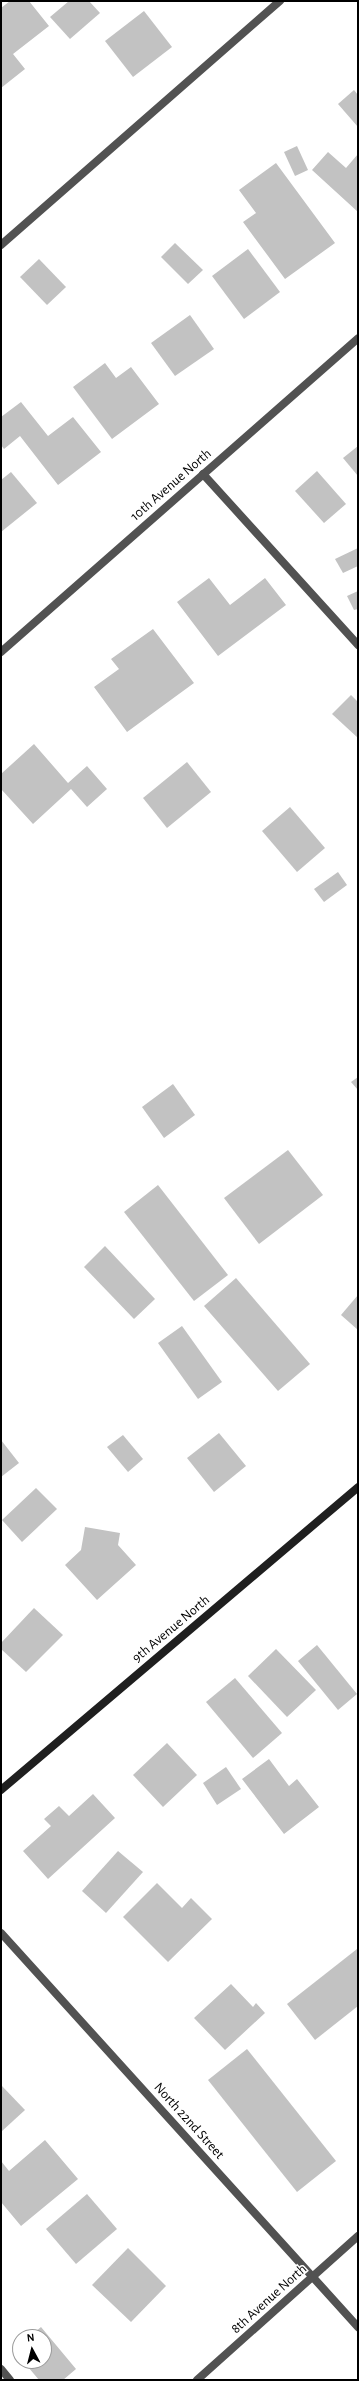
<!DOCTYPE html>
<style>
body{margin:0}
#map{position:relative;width:359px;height:2381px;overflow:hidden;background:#fff;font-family:"Alegreya Sans",sans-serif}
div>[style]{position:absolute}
.building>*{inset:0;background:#c2c2c2}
.lane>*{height:8px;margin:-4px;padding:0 4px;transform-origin:4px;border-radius:4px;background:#525252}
.street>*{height:8px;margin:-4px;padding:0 4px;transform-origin:4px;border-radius:4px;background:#525252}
.secondary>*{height:8px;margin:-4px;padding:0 4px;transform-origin:4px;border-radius:4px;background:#1f1f1f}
span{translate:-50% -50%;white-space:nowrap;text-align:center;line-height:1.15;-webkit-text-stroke:3px #fff;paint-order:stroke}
.street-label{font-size:14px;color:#000}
.frame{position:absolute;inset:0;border:2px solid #000;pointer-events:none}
.north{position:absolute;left:12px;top:2329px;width:40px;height:40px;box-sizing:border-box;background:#fff;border:1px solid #999;border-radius:50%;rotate:353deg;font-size:11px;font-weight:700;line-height:16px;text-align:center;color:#000}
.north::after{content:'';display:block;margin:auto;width:14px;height:18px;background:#000;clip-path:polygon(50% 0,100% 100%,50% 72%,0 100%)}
</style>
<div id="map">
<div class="building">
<i style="clip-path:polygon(10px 1px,29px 1px,49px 26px,13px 54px,25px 69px,1px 88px,1px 8px)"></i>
<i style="clip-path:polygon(69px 1px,89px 1px,100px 13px,70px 39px,50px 17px)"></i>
<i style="clip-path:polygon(144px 11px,172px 47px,133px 77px,105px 41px)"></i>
<i style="clip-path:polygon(354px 90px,358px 95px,358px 127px,338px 104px)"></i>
<i style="clip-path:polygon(297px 146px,308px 170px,295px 176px,284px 152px)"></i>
<i style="clip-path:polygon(328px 152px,346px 168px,358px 154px,358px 212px,312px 170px)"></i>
<i style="clip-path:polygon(276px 163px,335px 243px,285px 279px,243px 222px,256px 213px,239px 190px)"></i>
<i style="clip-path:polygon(175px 243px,203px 270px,188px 284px,161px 257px)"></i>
<i style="clip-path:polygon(248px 249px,280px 292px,244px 319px,212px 276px)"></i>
<i style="clip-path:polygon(39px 259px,66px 287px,47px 305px,20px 277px)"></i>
<i style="clip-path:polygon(190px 315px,214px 349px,175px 376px,151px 343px)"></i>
<i style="clip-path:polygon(105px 363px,116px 378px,131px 367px,159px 404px,112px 439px,73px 387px)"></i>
<i style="clip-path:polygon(21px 402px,48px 436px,73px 417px,101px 452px,58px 485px,20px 436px,4px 449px,1px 445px,1px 417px)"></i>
<i style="clip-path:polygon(358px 446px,358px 476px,343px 458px)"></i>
<i style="clip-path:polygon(317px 471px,346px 504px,324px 523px,295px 491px)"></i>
<i style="clip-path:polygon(11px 472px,37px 503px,1px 532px,1px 480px)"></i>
<i style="clip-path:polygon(358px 548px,358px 566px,343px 573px,335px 559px)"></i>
<i style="clip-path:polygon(209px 578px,230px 605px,265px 578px,286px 605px,218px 656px,177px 602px)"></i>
<i style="clip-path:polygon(358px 591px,358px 609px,354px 610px,347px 596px)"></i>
<i style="clip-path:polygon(153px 629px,194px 683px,127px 732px,94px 687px,119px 669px,111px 659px)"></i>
<i style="clip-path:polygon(351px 695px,358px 702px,358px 738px,332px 714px)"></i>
<i style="clip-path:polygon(34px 744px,68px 783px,87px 766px,107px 789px,87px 807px,71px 789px,33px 824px,1px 789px,1px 774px)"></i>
<i style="clip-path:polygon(187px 762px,211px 792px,167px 828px,143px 798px)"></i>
<i style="clip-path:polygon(290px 807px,325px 848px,297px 872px,262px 831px)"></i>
<i style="clip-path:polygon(338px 872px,347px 885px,324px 902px,314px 889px)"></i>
<i style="clip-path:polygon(358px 1077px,358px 1090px,351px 1082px)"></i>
<i style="clip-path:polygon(173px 1084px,195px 1115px,164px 1138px,142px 1107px)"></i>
<i style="clip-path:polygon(288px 1150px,323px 1195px,259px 1244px,224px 1198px)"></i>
<i style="clip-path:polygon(158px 1185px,228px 1275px,194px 1301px,124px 1212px)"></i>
<i style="clip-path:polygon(105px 1246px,155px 1299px,134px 1319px,84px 1267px)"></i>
<i style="clip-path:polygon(236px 1278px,310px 1364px,278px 1391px,204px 1306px)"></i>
<i style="clip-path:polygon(358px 1295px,358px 1330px,341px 1315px)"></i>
<i style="clip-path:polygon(182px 1326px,222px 1382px,198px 1399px,158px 1343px)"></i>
<i style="clip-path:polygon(219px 1433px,246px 1466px,214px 1492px,187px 1458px)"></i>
<i style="clip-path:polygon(123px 1435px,143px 1459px,128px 1472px,107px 1447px)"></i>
<i style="clip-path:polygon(1px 1440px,19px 1463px,1px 1477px)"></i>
<i style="clip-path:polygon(36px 1488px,57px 1509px,22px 1542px,2px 1520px)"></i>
<i style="clip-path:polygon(85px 1527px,120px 1533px,118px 1545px,136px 1565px,97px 1600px,65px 1565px,81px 1550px)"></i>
<i style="clip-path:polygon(34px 1608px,63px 1635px,26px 1672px,1px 1649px,1px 1643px)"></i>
<i style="clip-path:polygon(317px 1645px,357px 1694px,338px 1710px,298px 1661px)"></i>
<i style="clip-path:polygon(276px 1649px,316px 1690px,287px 1717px,248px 1676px)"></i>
<i style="clip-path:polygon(235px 1678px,282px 1733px,253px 1758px,206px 1702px)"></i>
<i style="clip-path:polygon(167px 1743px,197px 1775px,163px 1807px,133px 1775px)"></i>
<i style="clip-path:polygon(269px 1759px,289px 1786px,297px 1779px,319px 1807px,284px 1834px,242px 1779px)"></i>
<i style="clip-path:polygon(226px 1767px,241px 1789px,217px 1805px,203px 1783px)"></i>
<i style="clip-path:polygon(93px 1794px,115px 1818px,48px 1879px,23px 1851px,51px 1826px,44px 1819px,59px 1806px,69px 1816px)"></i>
<i style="clip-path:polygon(118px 1851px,143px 1872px,106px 1913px,82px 1891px)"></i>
<i style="clip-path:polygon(157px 1883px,182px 1908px,191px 1898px,212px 1919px,168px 1962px,123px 1917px)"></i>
<i style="clip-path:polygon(357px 1949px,358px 2006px,315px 2040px,287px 2004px)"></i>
<i style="clip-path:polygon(231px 1984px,253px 2007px,256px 2003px,265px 2013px,225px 2050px,194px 2018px)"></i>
<i style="clip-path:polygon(247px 2049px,336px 2161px,297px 2192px,208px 2080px)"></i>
<i style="clip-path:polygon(1px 2085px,25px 2110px,1px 2132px)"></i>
<i style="clip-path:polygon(45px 2140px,78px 2179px,21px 2226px,1px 2202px,1px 2161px,9px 2171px)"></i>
<i style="clip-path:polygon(87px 2194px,117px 2229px,76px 2264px,46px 2229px)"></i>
<i style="clip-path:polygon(128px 2248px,166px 2286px,131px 2322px,92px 2285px)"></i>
<i style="clip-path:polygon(41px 2327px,76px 2369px,63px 2380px,39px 2380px,23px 2361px,44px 2361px,44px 2337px,29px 2337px)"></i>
<i style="clip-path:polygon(20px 2344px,20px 2358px,13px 2350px)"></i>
</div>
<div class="lane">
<i style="left:1px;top:245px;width:371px;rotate:-41.2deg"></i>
<i style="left:203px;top:474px;width:231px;rotate:47.8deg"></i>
<i style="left:1px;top:2369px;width:14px;rotate:51deg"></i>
</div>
<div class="street">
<i style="left:1px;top:652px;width:475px;rotate:-41.3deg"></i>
<i style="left:1px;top:1933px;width:532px;rotate:47.82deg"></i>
<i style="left:197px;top:2380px;width:216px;rotate:-41.8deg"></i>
</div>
<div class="secondary">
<i style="left:1px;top:1790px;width:468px;rotate:-40.3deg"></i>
</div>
<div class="street-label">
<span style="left:171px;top:485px;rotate:-41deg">10th Avenue North</span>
<span style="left:171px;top:1629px;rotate:-40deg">9th Avenue North</span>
<span style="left:189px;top:2121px;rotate:48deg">North 22nd Street</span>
<span style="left:269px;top:2299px;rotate:-42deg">8th Avenue North</span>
</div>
<div class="frame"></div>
<div class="north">N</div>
</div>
